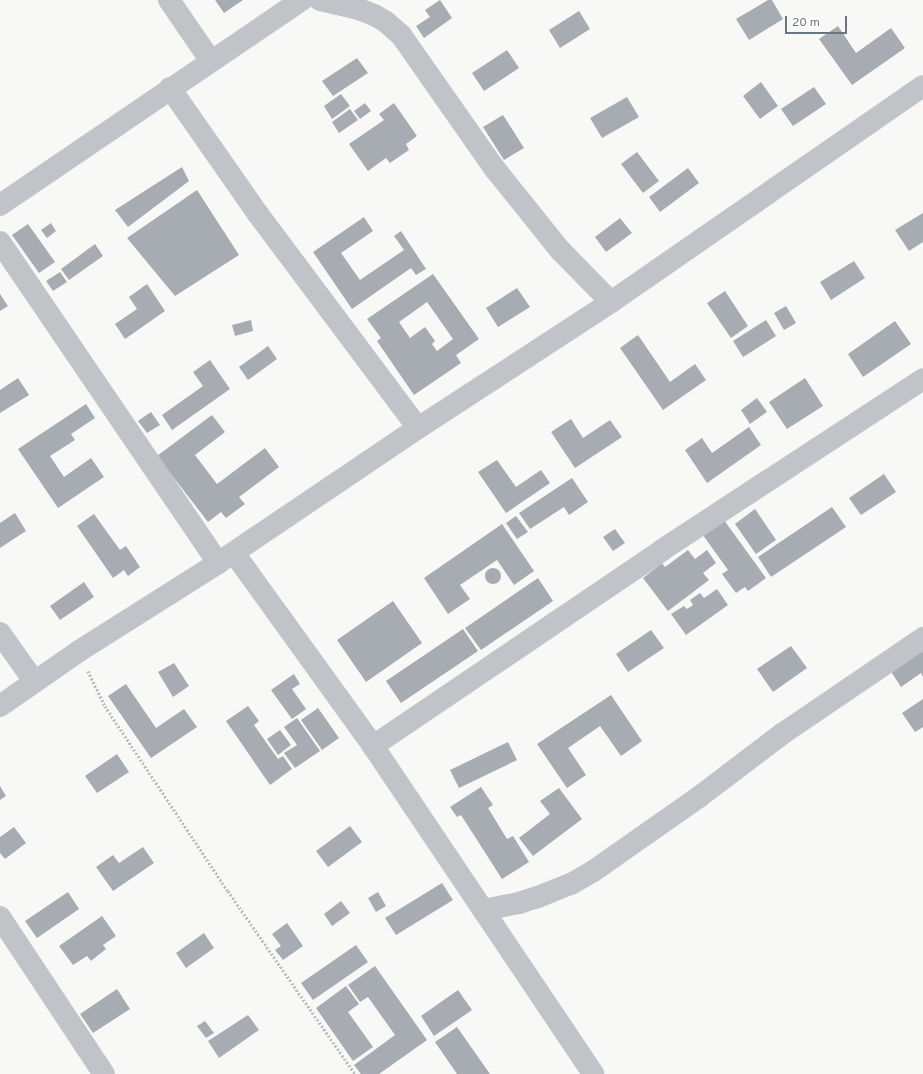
<!DOCTYPE html>
<style>
body{margin:0}
#map{position:relative;width:923px;height:1074px;overflow:hidden;background:#f8f8f6;font-family:Overpass,sans-serif}
div>[style]{position:absolute}
.building>*{inset:0;background:#a6acb2}
.round{border-radius:50%}
.path>*{height:2.5px;margin-top:-1.25px;transform-origin:0;background:repeating-linear-gradient(90deg,#babcbf 0 2px,transparent 0 4px)}
.minor>*{height:22px;margin:-11px;padding:0 11px;transform-origin:11px;border-radius:11px;background:#c0c3c7}
span{translate:-50% -50%;white-space:nowrap;text-align:center;line-height:1.15;-webkit-text-stroke:4px #fff;paint-order:stroke}
.scale{position:absolute;left:785px;top:16px;width:62px;height:18px;box-sizing:border-box;border:2px solid #6b7683;border-top:0;padding-left:5px;font-size:12px;line-height:14px;white-space:nowrap;color:#6b7683;-webkit-text-stroke:3px #fff;paint-order:stroke}
</style>
<div id="map">
<div class="building">
<i style="clip-path:polygon(215px 0,243px 0,224px 13px)"></i>
<i style="clip-path:polygon(440px 0,452px 18px,424px 38px,416px 26px,430px 17px,425px 10px)"></i>
<i style="clip-path:polygon(768px 0,772px 0,783px 19px,749px 40px,736px 19px)"></i>
<i style="clip-path:polygon(579px 11px,590px 29px,560px 48px,549px 30px)"></i>
<i style="clip-path:polygon(838px 26px,856px 53px,891px 28px,905px 48px,852px 85px,819px 39px)"></i>
<i style="clip-path:polygon(507px 50px,519px 68px,484px 91px,472px 73px)"></i>
<i style="clip-path:polygon(357px 58px,368px 73px,333px 96px,322px 81px)"></i>
<i style="clip-path:polygon(761px 82px,778px 106px,760px 119px,743px 96px)"></i>
<i style="clip-path:polygon(814px 87px,826px 104px,793px 126px,781px 109px)"></i>
<i style="clip-path:polygon(341px 94px,350px 106px,332px 119px,324px 106px)"></i>
<i style="clip-path:polygon(627px 97px,639px 117px,602px 138px,590px 118px)"></i>
<i style="clip-path:polygon(365px 103px,371px 111px,360px 119px,354px 111px)"></i>
<i style="clip-path:polygon(394px 103px,417px 136px,406px 144px,409px 150px,390px 163px,386px 158px,368px 171px,349px 144px,384px 120px,379px 114px)"></i>
<i style="clip-path:polygon(350px 109px,358px 120px,339px 133px,332px 122px)"></i>
<i style="clip-path:polygon(503px 115px,524px 148px,504px 160px,483px 127px)"></i>
<i style="clip-path:polygon(637px 152px,659px 181px,643px 193px,621px 164px)"></i>
<i style="clip-path:polygon(182px 167px,189px 181px,128px 227px,115px 210px)"></i>
<i style="clip-path:polygon(688px 168px,699px 183px,660px 212px,649px 197px)"></i>
<i style="clip-path:polygon(197px 190px,239px 255px,175px 296px,127px 238px)"></i>
<i style="clip-path:polygon(923px 213px,923px 242px,909px 251px,895px 230px)"></i>
<i style="clip-path:polygon(364px 217px,373px 231px,341px 253px,360px 280px,404px 250px,394px 236px,401px 231px,426px 269px,416px 275px,411px 268px,352px 309px,313px 252px)"></i>
<i style="clip-path:polygon(620px 218px,632px 233px,606px 252px,595px 237px)"></i>
<i style="clip-path:polygon(51px 223px,56px 231px,47px 238px,41px 230px)"></i>
<i style="clip-path:polygon(28px 224px,55px 262px,39px 273px,12px 235px)"></i>
<i style="clip-path:polygon(95px 244px,103px 256px,69px 280px,61px 269px)"></i>
<i style="clip-path:polygon(854px 261px,865px 278px,831px 300px,820px 282px)"></i>
<i style="clip-path:polygon(60px 272px,67px 282px,53px 291px,46px 281px)"></i>
<i style="clip-path:polygon(evenodd,433px 274px,479px 339px,456px 355px,461px 363px,414px 395px,377px 341px,381px 338px,367px 319px,433px 274px,427px 302px,453px 339px,437px 351px,432px 344px,435px 341px,425px 327px,410px 338px,399px 322px,427px 302px)"></i>
<i style="clip-path:polygon(147px 284px,165px 311px,125px 339px,115px 324px,137px 309px,129px 297px)"></i>
<i style="clip-path:polygon(517px 288px,530px 307px,498px 327px,486px 308px)"></i>
<i style="clip-path:polygon(725px 291px,748px 326px,731px 338px,707px 303px)"></i>
<i style="clip-path:polygon(0 294px,8px 306px,0 311px)"></i>
<i style="clip-path:polygon(786px 306px,796px 323px,784px 330px,774px 313px)"></i>
<i style="clip-path:polygon(251px 320px,253px 331px,235px 336px,232px 325px)"></i>
<i style="clip-path:polygon(766px 320px,776px 336px,743px 357px,733px 341px)"></i>
<i style="clip-path:polygon(895px 321px,911px 344px,863px 377px,848px 354px)"></i>
<i style="clip-path:polygon(638px 335px,670px 382px,695px 364px,706px 380px,663px 410px,620px 348px)"></i>
<i style="clip-path:polygon(268px 346px,277px 359px,248px 380px,239px 367px)"></i>
<i style="clip-path:polygon(210px 360px,230px 389px,172px 430px,162px 415px,203px 386px,193px 372px)"></i>
<i style="clip-path:polygon(18px 378px,29px 395px,0 413px,0 390px)"></i>
<i style="clip-path:polygon(805px 378px,823px 406px,787px 429px,769px 402px)"></i>
<i style="clip-path:polygon(757px 398px,767px 412px,750px 424px,741px 410px)"></i>
<i style="clip-path:polygon(86px 404px,95px 418px,71px 434px,75px 440px,50px 456px,64px 477px,91px 458px,104px 477px,58px 508px,18px 449px)"></i>
<i style="clip-path:polygon(151px 412px,160px 425px,147px 433px,138px 421px)"></i>
<i style="clip-path:polygon(212px 415px,225px 432px,195px 455px,217px 484px,265px 448px,279px 467px,239px 497px,245px 504px,226px 518px,221px 512px,208px 522px,157px 456px)"></i>
<i style="clip-path:polygon(571px 419px,583px 438px,610px 420px,622px 437px,575px 468px,551px 432px)"></i>
<i style="clip-path:polygon(749px 427px,761px 445px,707px 483px,685px 450px,702px 438px,712px 453px)"></i>
<i style="clip-path:polygon(497px 460px,516px 487px,541px 470px,550px 483px,506px 513px,478px 472px)"></i>
<i style="clip-path:polygon(884px 474px,896px 492px,861px 515px,849px 498px)"></i>
<i style="clip-path:polygon(572px 478px,588px 502px,569px 515px,564px 507px,530px 529px,519px 513px)"></i>
<i style="clip-path:polygon(832px 507px,846px 527px,771px 577px,758px 557px)"></i>
<i style="clip-path:polygon(755px 509px,776px 540px,756px 554px,735px 524px)"></i>
<i style="clip-path:polygon(15px 513px,26px 531px,0 548px,0 523px)"></i>
<i style="clip-path:polygon(94px 514px,120px 550px,126px 546px,140px 567px,128px 576px,124px 570px,113px 578px,77px 526px)"></i>
<i style="clip-path:polygon(516px 516px,528px 532px,517px 539px,506px 523px)"></i>
<i style="clip-path:polygon(721px 516px,766px 578px,748px 591px,745px 587px,736px 593px,722px 574px,728px 570px,700px 531px)"></i>
<i style="clip-path:polygon(502px 524px,534px 571px,514px 585px,497px 560px,460px 585px,470px 599px,448px 614px,424px 578px)"></i>
<i style="clip-path:polygon(615px 529px,625px 543px,613px 551px,603px 537px)"></i>
<i style="clip-path:polygon(688px 550px,695px 559px,707px 550px,716px 563px,703px 573px,709px 580px,668px 611px,643px 578px,662px 563px,665px 567px)"></i>
<i class="round" style="left:485px;top:568px;width:16px;height:16px"></i>
<i style="clip-path:polygon(538px 578px,553px 601px,481px 650px,465px 628px)"></i>
<i style="clip-path:polygon(84px 582px,94px 597px,60px 620px,50px 606px)"></i>
<i style="clip-path:polygon(717px 589px,728px 605px,686px 635px,671px 614px,684px 606px,687px 609px,693px 605px,690px 600px,700px 593px,704px 598px)"></i>
<i style="clip-path:polygon(393px 601px,422px 643px,366px 682px,337px 640px)"></i>
<i style="clip-path:polygon(463px 629px,478px 651px,401px 703px,386px 681px)"></i>
<i style="clip-path:polygon(651px 630px,664px 648px,628px 672px,616px 654px)"></i>
<i style="clip-path:polygon(791px 646px,807px 668px,773px 692px,757px 669px)"></i>
<i style="clip-path:polygon(923px 648px,923px 677px,921px 673px,901px 687px,890px 670px)"></i>
<i style="clip-path:polygon(174px 663px,189px 686px,173px 697px,158px 672px)"></i>
<i style="clip-path:polygon(294px 674px,300px 684px,292px 689px,306px 709px,292px 719px,271px 690px)"></i>
<i style="clip-path:polygon(126px 684px,156px 728px,184px 709px,197px 727px,151px 758px,108px 696px)"></i>
<i style="clip-path:polygon(611px 695px,642px 741px,621px 756px,600px 726px,568px 748px,586px 775px,567px 788px,537px 744px)"></i>
<i style="clip-path:polygon(923px 699px,923px 727px,915px 732px,902px 713px)"></i>
<i style="clip-path:polygon(248px 706px,259px 721px,254px 725px,278px 759px,283px 756px,292px 769px,270px 785px,226px 721px)"></i>
<i style="clip-path:polygon(318px 708px,339px 738px,322px 750px,301px 720px)"></i>
<i style="clip-path:polygon(297px 718px,320px 751px,295px 768px,284px 753px,297px 745px,284px 727px)"></i>
<i style="clip-path:polygon(280px 730px,291px 745px,278px 755px,267px 739px)"></i>
<i style="clip-path:polygon(508px 742px,517px 760px,459px 788px,450px 770px)"></i>
<i style="clip-path:polygon(117px 754px,129px 772px,97px 793px,85px 776px)"></i>
<i style="clip-path:polygon(0 786px,6px 796px,0 800px)"></i>
<i style="clip-path:polygon(481px 787px,493px 805px,488px 808px,507px 839px,513px 836px,529px 862px,502px 879px,461px 815px,457px 817px,450px 807px)"></i>
<i style="clip-path:polygon(559px 788px,582px 819px,533px 856px,519px 838px,550px 814px,540px 801px)"></i>
<i style="clip-path:polygon(350px 826px,362px 842px,328px 867px,316px 851px)"></i>
<i style="clip-path:polygon(14px 827px,26px 843px,5px 859px,0 853px,0 837px)"></i>
<i style="clip-path:polygon(143px 847px,154px 863px,113px 891px,96px 867px,113px 855px,119px 863px)"></i>
<i style="clip-path:polygon(442px 883px,453px 900px,396px 935px,385px 918px)"></i>
<i style="clip-path:polygon(68px 892px,79px 909px,37px 938px,25px 921px)"></i>
<i style="clip-path:polygon(378px 892px,386px 906px,376px 912px,368px 898px)"></i>
<i style="clip-path:polygon(341px 901px,350px 913px,332px 926px,324px 914px)"></i>
<i style="clip-path:polygon(102px 916px,116px 936px,103px 945px,106px 949px,91px 961px,87px 956px,73px 965px,59px 946px)"></i>
<i style="clip-path:polygon(287px 923px,303px 946px,283px 960px,275px 950px,281px 946px,272px 934px)"></i>
<i style="clip-path:polygon(204px 933px,214px 948px,186px 968px,176px 953px)"></i>
<i style="clip-path:polygon(356px 945px,368px 962px,313px 1000px,301px 983px)"></i>
<i style="clip-path:polygon(375px 966px,427px 1040px,379px 1074px,361px 1074px,354px 1065px,395px 1035px,368px 997px,360px 1002px,348px 985px)"></i>
<i style="clip-path:polygon(346px 986px,359px 1004px,348px 1012px,373px 1047px,353px 1061px,316px 1008px)"></i>
<i style="clip-path:polygon(117px 989px,130px 1009px,93px 1033px,80px 1014px)"></i>
<i style="clip-path:polygon(458px 990px,472px 1010px,434px 1036px,421px 1016px)"></i>
<i style="clip-path:polygon(248px 1015px,259px 1030px,219px 1058px,208px 1041px)"></i>
<i style="clip-path:polygon(205px 1021px,214px 1033px,206px 1038px,197px 1026px)"></i>
<i style="clip-path:polygon(457px 1027px,490px 1074px,457px 1074px,435px 1042px)"></i>
</div>
<div class="path">
<i style="left:88px;top:671px;width:39px;rotate:64deg"></i>
<i style="left:105px;top:706px;width:222px;rotate:56.4deg"></i>
<i style="left:228px;top:891px;width:223px;rotate:55.2deg"></i>
</div>
<div class="minor">
<i style="left:169px;top:0;width:74px;rotate:55.5deg"></i>
<i style="left:320px;top:0;width:40px;rotate:13deg"></i>
<i style="left:359px;top:9px;width:18px;rotate:22deg"></i>
<i style="left:376px;top:16px;width:12px;rotate:31deg"></i>
<i style="left:386px;top:22px;width:20px;rotate:41deg"></i>
<i style="left:401px;top:35px;width:164px;rotate:55deg"></i>
<i style="left:495px;top:169px;width:104px;rotate:51.3deg"></i>
<i style="left:560px;top:250px;width:73px;rotate:45.6deg"></i>
<i style="left:170px;top:88px;width:154px;rotate:55.1deg"></i>
<i style="left:258px;top:214px;width:267px;rotate:53.2deg"></i>
<i style="left:0;top:205px;width:365px;rotate:-34.2deg"></i>
<i style="left:0;top:242px;width:388px;rotate:55.8deg"></i>
<i style="left:234px;top:553px;width:238px;rotate:54.2deg"></i>
<i style="left:373px;top:746px;width:395px;rotate:56.1deg"></i>
<i style="left:0;top:633px;width:59px;rotate:54.7deg"></i>
<i style="left:0;top:706px;width:96px;rotate:-34.8deg"></i>
<i style="left:79px;top:651px;width:165px;rotate:-32.3deg"></i>
<i style="left:218px;top:563px;width:241px;rotate:-34deg"></i>
<i style="left:418px;top:428px;width:230px;rotate:-33.1deg"></i>
<i style="left:611px;top:302px;width:379px;rotate:-34.7deg"></i>
<i style="left:373px;top:746px;width:349px;rotate:-34.1deg"></i>
<i style="left:662px;top:550px;width:312px;rotate:-33.2deg"></i>
<i style="left:483px;top:910px;width:37px;rotate:-11deg"></i>
<i style="left:519px;top:903px;width:20px;rotate:-18deg"></i>
<i style="left:538px;top:897px;width:35px;rotate:-22deg"></i>
<i style="left:571px;top:884px;width:24px;rotate:-30deg"></i>
<i style="left:592px;top:872px;width:131px;rotate:-35deg"></i>
<i style="left:699px;top:797px;width:104px;rotate:-37.2deg"></i>
<i style="left:782px;top:734px;width:171px;rotate:-34.2deg"></i>
<i style="left:0;top:917px;width:188px;rotate:56.5deg"></i>
</div>
<div class="scale">20 m</div>
</div>
